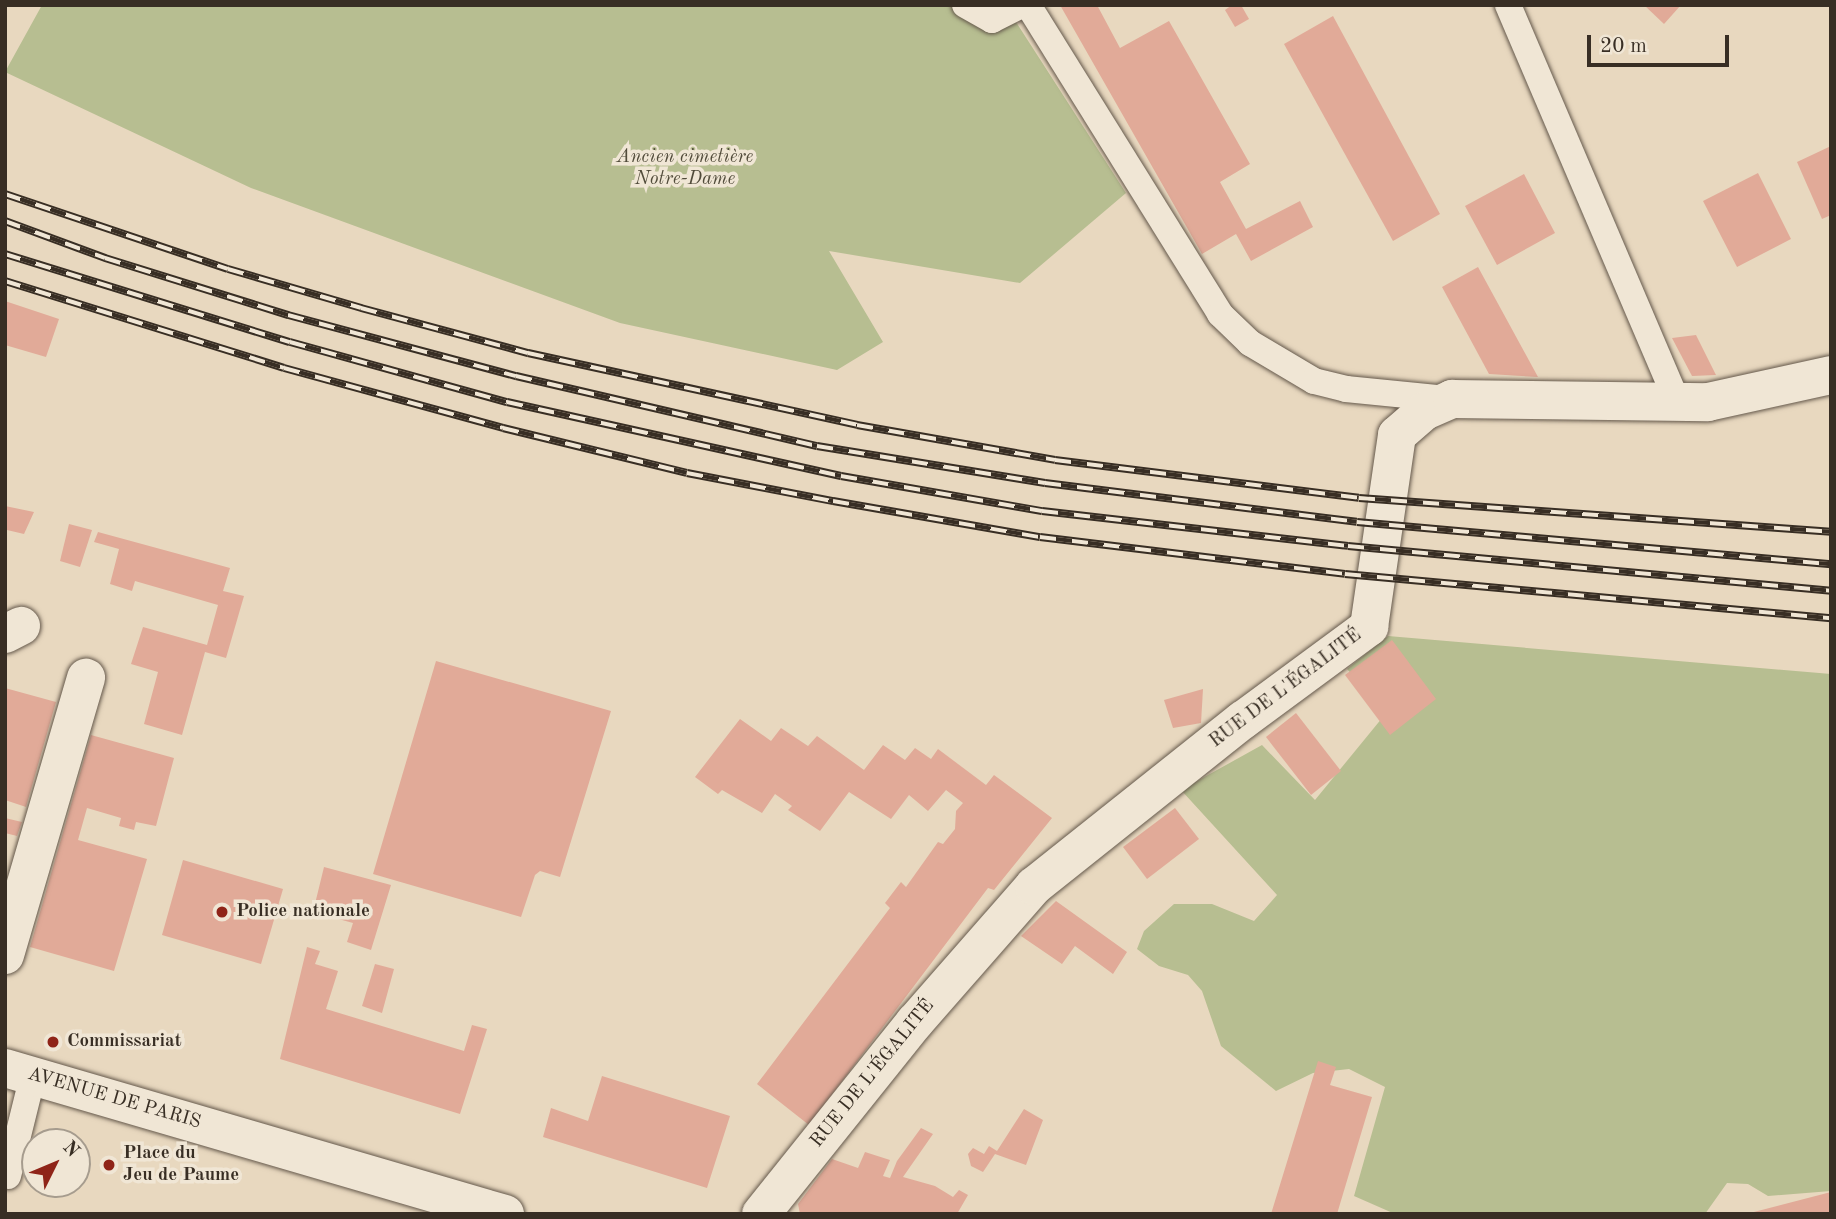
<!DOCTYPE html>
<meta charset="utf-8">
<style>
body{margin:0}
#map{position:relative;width:1836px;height:1219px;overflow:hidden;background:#e8d8bf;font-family:"Old Standard TT",serif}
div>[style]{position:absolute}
.green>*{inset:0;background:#b7be91}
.building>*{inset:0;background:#e1aa98}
.roads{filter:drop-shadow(0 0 2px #64584b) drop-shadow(0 0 2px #64584b)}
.service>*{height:26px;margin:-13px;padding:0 13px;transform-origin:13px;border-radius:13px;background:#f0e6d5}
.minor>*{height:38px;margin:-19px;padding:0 19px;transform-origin:19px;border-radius:19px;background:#f0e6d5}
.secondary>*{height:38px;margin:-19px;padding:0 19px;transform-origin:19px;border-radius:19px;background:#f0e6d5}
.rail>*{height:8px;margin-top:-4px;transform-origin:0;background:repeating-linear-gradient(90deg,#f0e6d5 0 16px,#382e24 0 32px);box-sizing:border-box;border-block:2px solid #382e24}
.dots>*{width:19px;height:19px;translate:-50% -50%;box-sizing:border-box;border:4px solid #f0e6d5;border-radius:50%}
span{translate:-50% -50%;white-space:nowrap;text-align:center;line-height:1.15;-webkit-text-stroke:7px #f0e6d5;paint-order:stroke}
.park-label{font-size:19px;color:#514b3a;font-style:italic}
.street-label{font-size:19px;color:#382e24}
.poi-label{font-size:19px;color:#382e24;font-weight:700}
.left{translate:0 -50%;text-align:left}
.frame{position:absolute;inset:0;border:7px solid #382e24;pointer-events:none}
.north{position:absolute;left:21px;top:1128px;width:70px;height:70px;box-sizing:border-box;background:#f0e6d5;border:2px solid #a69c8e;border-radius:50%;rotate:47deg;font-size:19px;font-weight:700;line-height:28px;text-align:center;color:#382e24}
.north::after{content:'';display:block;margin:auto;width:24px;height:32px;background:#8f2418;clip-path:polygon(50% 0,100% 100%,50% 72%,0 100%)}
.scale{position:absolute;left:1587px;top:35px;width:142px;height:32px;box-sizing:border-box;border:4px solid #382e24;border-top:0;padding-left:9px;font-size:21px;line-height:24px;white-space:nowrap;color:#382e24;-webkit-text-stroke:5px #f0e6d5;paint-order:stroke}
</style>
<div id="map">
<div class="green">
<i style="clip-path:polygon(42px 5px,1005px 5px,1126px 193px,1020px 283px,829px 251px,883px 342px,837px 370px,620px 323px,251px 188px,5px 72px)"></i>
<i style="clip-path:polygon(1388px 636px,1831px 674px,1831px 1191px,1768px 1196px,1748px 1184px,1727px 1183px,1705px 1214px,1395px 1214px,1354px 1196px,1385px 1087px,1349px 1069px,1313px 1073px,1276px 1091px,1221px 1046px,1202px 991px,1188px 975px,1159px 966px,1137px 949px,1144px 931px,1174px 904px,1212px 904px,1254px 921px,1277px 895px,1181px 790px,1262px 745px,1315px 800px,1387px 712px,1347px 669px)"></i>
</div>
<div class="building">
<i style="clip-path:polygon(1060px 5px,1097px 5px,1120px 48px,1169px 21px,1250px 164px,1220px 182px,1246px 229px,1300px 201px,1313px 227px,1251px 261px,1236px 234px,1202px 254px)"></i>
<i style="clip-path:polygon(1232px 5px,1241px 5px,1249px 19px,1235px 27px,1225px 10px)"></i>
<i style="clip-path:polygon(1644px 5px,1681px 5px,1664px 24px)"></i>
<i style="clip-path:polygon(1333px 16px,1440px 214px,1393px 241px,1284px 44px)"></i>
<i style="clip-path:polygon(1831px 146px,1831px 215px,1822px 219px,1797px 162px)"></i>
<i style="clip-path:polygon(1758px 173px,1791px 239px,1737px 267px,1703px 201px)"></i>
<i style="clip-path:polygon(1524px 174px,1555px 233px,1497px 265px,1465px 206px)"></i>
<i style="clip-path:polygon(1478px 267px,1538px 377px,1489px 374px,1442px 287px)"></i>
<i style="clip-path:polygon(5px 301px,59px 319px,46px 357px,5px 345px)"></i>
<i style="clip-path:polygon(1696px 335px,1716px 375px,1692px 376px,1672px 338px)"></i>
<i style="clip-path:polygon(5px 506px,34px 512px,24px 534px,7px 530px,5px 535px)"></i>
<i style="clip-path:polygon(69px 524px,92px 530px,80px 567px,60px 561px)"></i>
<i style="clip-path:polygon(98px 532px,230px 568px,223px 591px,244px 596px,226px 658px,205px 652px,182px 735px,144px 724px,158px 672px,131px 664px,143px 627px,207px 645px,218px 605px,135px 581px,132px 591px,110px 584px,119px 549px,94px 542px)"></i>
<i style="clip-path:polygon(1392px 640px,1436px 699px,1390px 735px,1345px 675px)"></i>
<i style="clip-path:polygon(436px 661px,611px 711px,560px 877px,540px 871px,535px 875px,521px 917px,373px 874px)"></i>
<i style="clip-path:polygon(5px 688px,56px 702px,26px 807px,5px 800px)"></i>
<i style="clip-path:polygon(1203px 689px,1201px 723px,1173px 728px,1164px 700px)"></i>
<i style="clip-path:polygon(1296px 713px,1341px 771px,1311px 795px,1266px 737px)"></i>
<i style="clip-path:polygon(740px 719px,771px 741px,781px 728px,808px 746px,817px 736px,864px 770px,883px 745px,905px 760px,915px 748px,931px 759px,938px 749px,986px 785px,994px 775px,1052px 818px,994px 890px,988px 888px,809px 1125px,757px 1084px,890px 908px,885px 903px,901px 882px,906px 887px,938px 842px,943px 844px,955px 829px,956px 811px,963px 803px,946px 790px,928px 811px,909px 795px,891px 819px,849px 792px,820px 831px,788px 810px,792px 806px,775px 794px,762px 813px,722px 790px,718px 794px,695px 777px)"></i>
<i style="clip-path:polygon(91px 735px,174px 758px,156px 826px,136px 822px,134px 830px,119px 826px,121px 818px,87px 808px,78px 840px,147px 859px,114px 971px,30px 947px)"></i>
<i style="clip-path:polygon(1175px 808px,1199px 839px,1147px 879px,1123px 847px)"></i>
<i style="clip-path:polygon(5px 818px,22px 822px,17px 836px,5px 833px)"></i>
<i style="clip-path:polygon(183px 860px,283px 889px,261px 964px,162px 935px)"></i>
<i style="clip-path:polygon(324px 867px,391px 885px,371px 950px,347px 942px,353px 923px,313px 912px)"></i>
<i style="clip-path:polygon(1056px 901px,1127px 952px,1113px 974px,1075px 946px,1062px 964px,1021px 936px)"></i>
<i style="clip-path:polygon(307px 947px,320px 951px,315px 964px,338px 971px,326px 1009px,464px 1051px,472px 1025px,487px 1029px,460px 1114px,280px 1059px)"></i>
<i style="clip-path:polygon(375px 964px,394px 969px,382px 1013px,362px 1006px)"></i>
<i style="clip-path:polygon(1318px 1061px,1336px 1067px,1330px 1085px,1372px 1097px,1337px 1214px,1271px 1214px)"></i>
<i style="clip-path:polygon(602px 1076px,730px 1116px,707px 1188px,543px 1137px,551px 1108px,588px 1121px)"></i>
<i style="clip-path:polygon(1024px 1109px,1043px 1120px,1026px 1165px,995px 1154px,983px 1172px,971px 1166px,968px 1154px,973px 1148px,984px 1154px,989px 1146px,997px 1151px)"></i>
<i style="clip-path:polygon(921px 1128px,933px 1134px,903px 1177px,935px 1186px,953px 1197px,959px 1190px,968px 1195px,957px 1214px,800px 1214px,798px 1204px,832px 1159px,858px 1168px,865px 1152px,890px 1160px,883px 1176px,890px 1178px,897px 1161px)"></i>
<i style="clip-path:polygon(1831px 1192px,1831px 1214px,1750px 1214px,1750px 1213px)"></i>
</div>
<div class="roads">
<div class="service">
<i style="left:965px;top:5px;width:31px;rotate:29deg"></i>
<i style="left:992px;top:20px;width:34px;rotate:-27deg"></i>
<i style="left:1028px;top:5px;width:364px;rotate:58.1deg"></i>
<i style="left:1220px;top:314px;width:42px;rotate:44deg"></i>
<i style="left:1250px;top:343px;width:74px;rotate:30.7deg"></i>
<i style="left:1314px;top:381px;width:33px;rotate:14deg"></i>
<i style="left:1346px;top:389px;width:101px;rotate:5.7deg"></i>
<i style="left:1508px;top:5px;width:431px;rotate:66.9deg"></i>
<i style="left:8px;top:1176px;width:104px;rotate:-76.1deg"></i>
</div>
<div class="minor">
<i style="left:5px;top:634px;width:18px;rotate:-27deg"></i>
<i style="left:5px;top:955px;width:289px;rotate:-73.7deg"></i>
<i style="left:761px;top:1214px;width:246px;rotate:-51.3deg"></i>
<i style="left:915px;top:1022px;width:181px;rotate:-48.8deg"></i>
<i style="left:1034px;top:886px;width:267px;rotate:-38.5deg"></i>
<i style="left:1243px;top:720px;width:157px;rotate:-36.4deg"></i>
<i style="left:1369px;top:627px;width:194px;rotate:-81.7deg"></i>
<i style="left:1397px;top:435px;width:37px;rotate:-41deg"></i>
<i style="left:1425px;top:411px;width:30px;rotate:-24deg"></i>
<i style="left:1452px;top:399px;width:256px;rotate:0.7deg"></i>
<i style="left:1708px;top:402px;width:126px;rotate:-12.4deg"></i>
</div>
<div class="secondary">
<i style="left:5px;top:1068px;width:521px;rotate:16.28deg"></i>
</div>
</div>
<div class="rail">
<i style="left:5px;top:194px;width:235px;rotate:18.6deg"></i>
<i style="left:228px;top:269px;width:139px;rotate:16.3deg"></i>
<i style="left:361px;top:308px;width:173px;rotate:15.1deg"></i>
<i style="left:528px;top:353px;width:337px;rotate:12.3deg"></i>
<i style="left:857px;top:425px;width:201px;rotate:10deg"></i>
<i style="left:1055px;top:460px;width:306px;rotate:7.1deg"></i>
<i style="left:1359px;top:498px;width:473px;rotate:4.1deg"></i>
<i style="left:5px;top:221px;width:107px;rotate:20.3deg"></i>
<i style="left:105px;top:258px;width:192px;rotate:17.3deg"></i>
<i style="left:288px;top:315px;width:236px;rotate:15deg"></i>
<i style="left:516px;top:376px;width:309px;rotate:13.1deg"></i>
<i style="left:817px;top:446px;width:231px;rotate:9.2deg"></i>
<i style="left:1045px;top:483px;width:314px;rotate:7.1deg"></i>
<i style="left:1357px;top:522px;width:476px;rotate:5.1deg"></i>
<i style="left:5px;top:254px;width:298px;rotate:17.2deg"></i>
<i style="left:290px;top:342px;width:225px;rotate:15.5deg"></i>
<i style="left:507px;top:402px;width:342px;rotate:12.5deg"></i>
<i style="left:841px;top:476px;width:204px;rotate:9.9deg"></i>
<i style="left:1042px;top:511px;width:308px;rotate:6.5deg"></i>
<i style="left:1348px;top:546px;width:485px;rotate:5.3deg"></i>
<i style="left:5px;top:281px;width:292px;rotate:17.3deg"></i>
<i style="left:284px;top:368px;width:227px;rotate:15.3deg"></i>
<i style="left:503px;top:428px;width:189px;rotate:13.7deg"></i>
<i style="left:687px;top:473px;width:149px;rotate:10.9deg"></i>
<i style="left:833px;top:501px;width:210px;rotate:9.9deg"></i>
<i style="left:1040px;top:537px;width:307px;rotate:6.9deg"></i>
<i style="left:1345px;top:574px;width:488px;rotate:5.2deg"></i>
</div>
<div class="dots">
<i style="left:222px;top:912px;background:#8f2418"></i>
<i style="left:53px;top:1042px;background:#8f2418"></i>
<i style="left:109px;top:1165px;background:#8f2418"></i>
</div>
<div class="park-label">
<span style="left:685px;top:169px">Ancien cimetière<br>Notre-Dame</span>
</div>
<div class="street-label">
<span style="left:1286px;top:689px;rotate:-37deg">RUE DE L'ÉGALITÉ</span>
<span style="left:873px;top:1074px;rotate:-51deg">RUE DE L'ÉGALITÉ</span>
<span style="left:114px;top:1099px;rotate:16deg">AVENUE DE PARIS</span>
</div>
<div class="poi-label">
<span class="left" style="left:236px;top:912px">Police nationale</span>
<span class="left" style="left:67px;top:1042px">Commissariat</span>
<span class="left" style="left:123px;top:1165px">Place du<br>Jeu de Paume</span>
</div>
<div class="frame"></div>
<div class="north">N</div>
<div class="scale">20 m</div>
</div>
